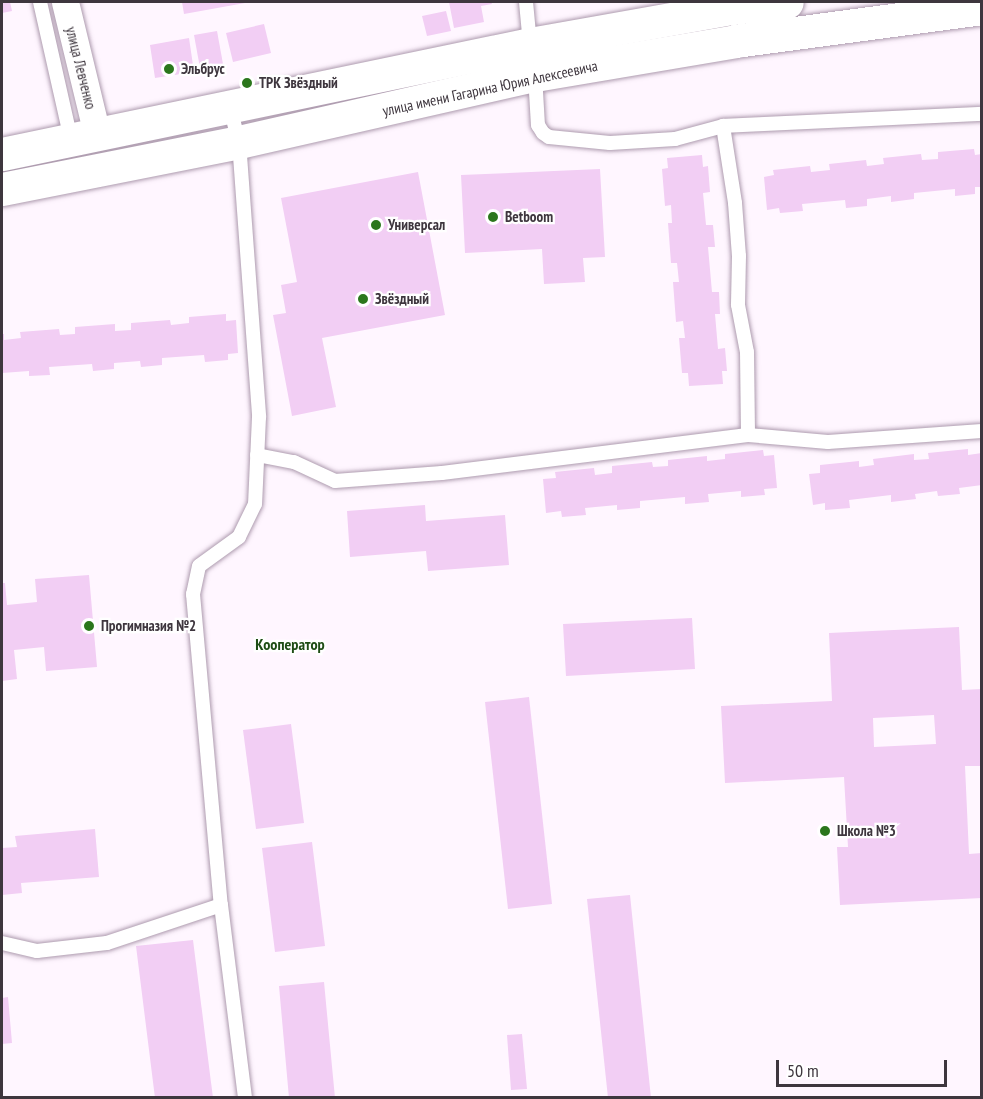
<!DOCTYPE html>
<meta charset="utf-8">
<style>
body{margin:0}
#map{position:relative;width:983px;height:1099px;overflow:hidden;background:#fff6ff;font-family:"PT Sans Narrow",sans-serif}
div>[style]{position:absolute}
.building>*{inset:0;background:#f2cef4}
.roads{filter:drop-shadow(0 0 2px #ae9baf) drop-shadow(0 0 2px #ae9baf)}
.service>*{height:14px;margin:-7px;padding:0 7px;transform-origin:7px;border-radius:7px;background:#fff}
.minor>*{height:27px;margin:-13.5px;padding:0 13.5px;transform-origin:13.5px;border-radius:13.5px;background:#fff}
.tertiary>*{height:33px;margin:-16.5px;padding:0 16.5px;transform-origin:16.5px;border-radius:16.5px;background:#fff}
.dots>*{width:16px;height:16px;translate:-50% -50%;box-sizing:border-box;border:3px solid #fff;border-radius:50%}
span{translate:-50% -50%;white-space:nowrap;text-align:center;line-height:1.15;-webkit-text-stroke:4.5px #fff;paint-order:stroke}
.street-label{font-size:15px;color:#3e363e}
.poi-label{font-size:15px;color:#3e363e;font-weight:700}
.left{translate:0 -50%;text-align:left}
.neighbourhood-label{font-size:16px;color:#1e4d15;font-weight:700}
.frame{position:absolute;inset:0;border:3px solid #3e363e;pointer-events:none}
.scale{position:absolute;left:776px;top:1060px;width:171px;height:27px;box-sizing:border-box;border:3px solid #3e363e;border-top:0;padding-left:8px;font-size:18px;line-height:21px;white-space:nowrap;color:#3e363e;-webkit-text-stroke:4px #fff;paint-order:stroke}
</style>
<div id="map">
<div class="building">
<i style="clip-path:polygon(2px 2px,10px 2px,12px 11px,2px 13px)"></i>
<i style="clip-path:polygon(182px 2px,245px 2px,245px 3px,184px 14px)"></i>
<i style="clip-path:polygon(449px 2px,491px 2px,492px 4px,481px 6px,484px 22px,454px 28px)"></i>
<i style="clip-path:polygon(446px 11px,451px 31px,427px 36px,422px 16px)"></i>
<i style="clip-path:polygon(264px 24px,271px 53px,233px 62px,226px 33px)"></i>
<i style="clip-path:polygon(217px 31px,223px 64px,200px 68px,194px 35px)"></i>
<i style="clip-path:polygon(189px 38px,194px 72px,155px 78px,150px 45px)"></i>
<i style="clip-path:polygon(974px 149px,975px 155px,982px 154px,982px 187px,975px 187px,975px 194px,955px 196px,955px 189px,914px 193px,914px 199px,891px 202px,891px 196px,867px 199px,867px 206px,846px 208px,845px 200px,802px 204px,803px 211px,780px 213px,779px 208px,767px 210px,764px 177px,774px 175px,773px 170px,810px 166px,811px 172px,830px 170px,829px 164px,866px 160px,867px 166px,884px 164px,883px 158px,921px 154px,922px 160px,938px 159px,938px 152px)"></i>
<i style="clip-path:polygon(702px 155px,703px 167px,708px 166px,710px 192px,703px 193px,706px 225px,713px 225px,715px 247px,708px 247px,712px 292px,719px 292px,720px 314px,715px 314px,718px 349px,725px 348px,727px 371px,722px 371px,723px 384px,689px 386px,688px 373px,682px 373px,679px 338px,685px 338px,683px 321px,676px 322px,673px 282px,679px 282px,677px 263px,671px 263px,668px 223px,672px 223px,671px 205px,665px 206px,662px 169px,668px 168px,667px 158px)"></i>
<i style="clip-path:polygon(600px 169px,605px 257px,583px 258px,585px 282px,544px 284px,542px 249px,465px 253px,461px 175px)"></i>
<i style="clip-path:polygon(418px 172px,445px 315px,322px 338px,336px 407px,292px 416px,273px 315px,286px 313px,281px 285px,297px 282px,281px 198px)"></i>
<i style="clip-path:polygon(226px 314px,226px 321px,236px 320px,238px 353px,228px 354px,228px 360px,205px 362px,204px 355px,162px 358px,162px 365px,141px 367px,140px 361px,114px 363px,114px 369px,93px 371px,92px 364px,49px 367px,50px 375px,29px 376px,29px 371px,2px 373px,2px 334px,4px 334px,4px 340px,21px 338px,20px 332px,59px 329px,60px 335px,75px 334px,75px 327px,115px 324px,115px 331px,131px 330px,131px 323px,170px 320px,171px 325px,189px 323px,189px 317px)"></i>
<i style="clip-path:polygon(968px 449px,968px 455px,982px 453px,982px 485px,959px 488px,960px 494px,938px 496px,937px 491px,915px 494px,916px 499px,891px 502px,891px 495px,849px 500px,850px 508px,825px 510px,825px 503px,813px 505px,809px 474px,820px 473px,820px 465px,859px 461px,859px 467px,874px 465px,873px 459px,914px 454px,914px 460px,929px 459px,928px 453px)"></i>
<i style="clip-path:polygon(763px 450px,764px 456px,774px 455px,777px 488px,764px 489px,765px 495px,741px 497px,741px 491px,708px 494px,709px 502px,685px 504px,685px 497px,640px 501px,640px 508px,617px 510px,617px 505px,585px 508px,586px 515px,562px 517px,561px 511px,546px 513px,543px 479px,556px 478px,555px 472px,594px 468px,595px 475px,612px 473px,612px 466px,652px 462px,653px 467px,668px 466px,668px 460px,707px 456px,707px 461px,725px 459px,725px 454px)"></i>
<i style="clip-path:polygon(425px 505px,426px 521px,505px 515px,509px 565px,428px 571px,426px 551px,350px 557px,347px 511px)"></i>
<i style="clip-path:polygon(89px 575px,97px 667px,46px 671px,44px 647px,14px 650px,17px 679px,2px 681px,2px 583px,5px 583px,7px 605px,37px 602px,35px 579px)"></i>
<i style="clip-path:polygon(692px 618px,695px 669px,566px 676px,563px 624px)"></i>
<i style="clip-path:polygon(evenodd,959px 627px,962px 690px,982px 689px,982px 766px,965px 766px,969px 854px,982px 853px,982px 898px,840px 905px,837px 847px,848px 847px,844px 777px,725px 783px,721px 706px,832px 701px,829px 633px,959px 627px,934px 715px,936px 744px,874px 747px,873px 718px,934px 715px)"></i>
<i style="clip-path:polygon(529px 697px,552px 904px,508px 909px,485px 702px)"></i>
<i style="clip-path:polygon(291px 724px,304px 823px,256px 829px,243px 730px)"></i>
<i style="clip-path:polygon(95px 829px,99px 877px,21px 883px,22px 893px,2px 895px,2px 848px,17px 847px,15px 836px)"></i>
<i style="clip-path:polygon(312px 842px,325px 946px,275px 952px,262px 848px)"></i>
<i style="clip-path:polygon(630px 895px,651px 1098px,608px 1098px,587px 899px)"></i>
<i style="clip-path:polygon(193px 940px,213px 1098px,155px 1098px,136px 946px)"></i>
<i style="clip-path:polygon(324px 982px,335px 1098px,289px 1098px,279px 986px)"></i>
<i style="clip-path:polygon(8px 997px,12px 1043px,2px 1044px,2px 998px)"></i>
<i style="clip-path:polygon(522px 1034px,527px 1089px,511px 1090px,507px 1035px)"></i>
</div>
<div class="roads">
<div class="service">
<i style="left:40px;top:2px;width:141px;rotate:77.3deg"></i>
<i style="left:526px;top:2px;width:42px;rotate:84.6deg"></i>
<i style="left:535px;top:75px;width:50px;rotate:86.6deg"></i>
<i style="left:538px;top:125px;width:9px;rotate:58deg"></i>
<i style="left:543px;top:133px;width:7px;rotate:34deg"></i>
<i style="left:549px;top:137px;width:61px;rotate:5.6deg"></i>
<i style="left:610px;top:143px;width:65px;rotate:-3.5deg"></i>
<i style="left:675px;top:139px;width:50px;rotate:-15.2deg"></i>
<i style="left:723px;top:126px;width:259px;rotate:-2.7deg"></i>
<i style="left:230px;top:107px;width:36px;rotate:76deg"></i>
<i style="left:239px;top:142px;width:276px;rotate:85.8deg"></i>
<i style="left:259px;top:417px;width:87px;rotate:92.6deg"></i>
<i style="left:255px;top:504px;width:37px;rotate:116deg"></i>
<i style="left:239px;top:537px;width:49px;rotate:144.1deg"></i>
<i style="left:199px;top:566px;width:29px;rotate:102deg"></i>
<i style="left:193px;top:594px;width:312px;rotate:84.9deg"></i>
<i style="left:221px;top:905px;width:194px;rotate:82.9deg"></i>
<i style="left:723px;top:126px;width:78px;rotate:81.1deg"></i>
<i style="left:735px;top:203px;width:53px;rotate:85.7deg"></i>
<i style="left:739px;top:256px;width:49px;rotate:91.2deg"></i>
<i style="left:738px;top:305px;width:48px;rotate:79.2deg"></i>
<i style="left:747px;top:352px;width:83px;rotate:89.3deg"></i>
<i style="left:257px;top:455px;width:38px;rotate:11deg"></i>
<i style="left:294px;top:462px;width:45px;rotate:24.9deg"></i>
<i style="left:335px;top:481px;width:107px;rotate:-4.3deg"></i>
<i style="left:442px;top:473px;width:308px;rotate:-7.1deg"></i>
<i style="left:748px;top:435px;width:80px;rotate:5deg"></i>
<i style="left:828px;top:442px;width:154px;rotate:-4.1deg"></i>
<i style="left:2px;top:943px;width:36px;rotate:13deg"></i>
<i style="left:37px;top:951px;width:70px;rotate:-6.5deg"></i>
<i style="left:107px;top:943px;width:120px;rotate:-18.4deg"></i>
</div>
<div class="minor">
<i style="left:65px;top:2px;width:136px;rotate:76.4deg"></i>
</div>
<div class="tertiary">
<i style="left:2px;top:154px;width:539px;rotate:-11.77deg"></i>
<i style="left:530px;top:44px;width:206px;rotate:-10.1deg"></i>
<i style="left:733px;top:8px;width:54px;rotate:-6.3deg"></i>
<i style="left:2px;top:189px;width:242px;rotate:-11.2deg"></i>
<i style="left:239px;top:142px;width:303px;rotate:-12.8deg"></i>
<i style="left:535px;top:75px;width:203px;rotate:-9.6deg"></i>
<i style="left:735px;top:41px;width:249px;rotate:-7.6deg"></i>
</div>
</div>
<div class="dots">
<i style="left:169px;top:69px;background:#2b761c"></i>
<i style="left:247px;top:83px;background:#2b761c"></i>
<i style="left:493px;top:217px;background:#2b761c"></i>
<i style="left:376px;top:225px;background:#2b761c"></i>
<i style="left:363px;top:299px;background:#2b761c"></i>
<i style="left:89px;top:626px;background:#2b761c"></i>
<i style="left:825px;top:831px;background:#2b761c"></i>
</div>
<div class="street-label">
<span style="left:81px;top:68px;rotate:76deg">улица Левченко</span>
<span style="left:490px;top:88px;rotate:-12deg">улица имени Гагарина Юрия Алексеевича</span>
</div>
<div class="poi-label">
<span class="left" style="left:181px;top:69px">Эльбрус</span>
<span class="left" style="left:259px;top:83px">ТРК Звёздный</span>
<span class="left" style="left:505px;top:217px">Betboom</span>
<span class="left" style="left:388px;top:225px">Универсал</span>
<span class="left" style="left:375px;top:299px">Звёздный</span>
<span class="left" style="left:101px;top:626px">Прогимназия №2</span>
<span class="left" style="left:837px;top:831px">Школа №3</span>
</div>
<div class="neighbourhood-label">
<span style="left:290px;top:644px">Кооператор</span>
</div>
<div class="frame"></div>
<div class="scale">50 m</div>
</div>
